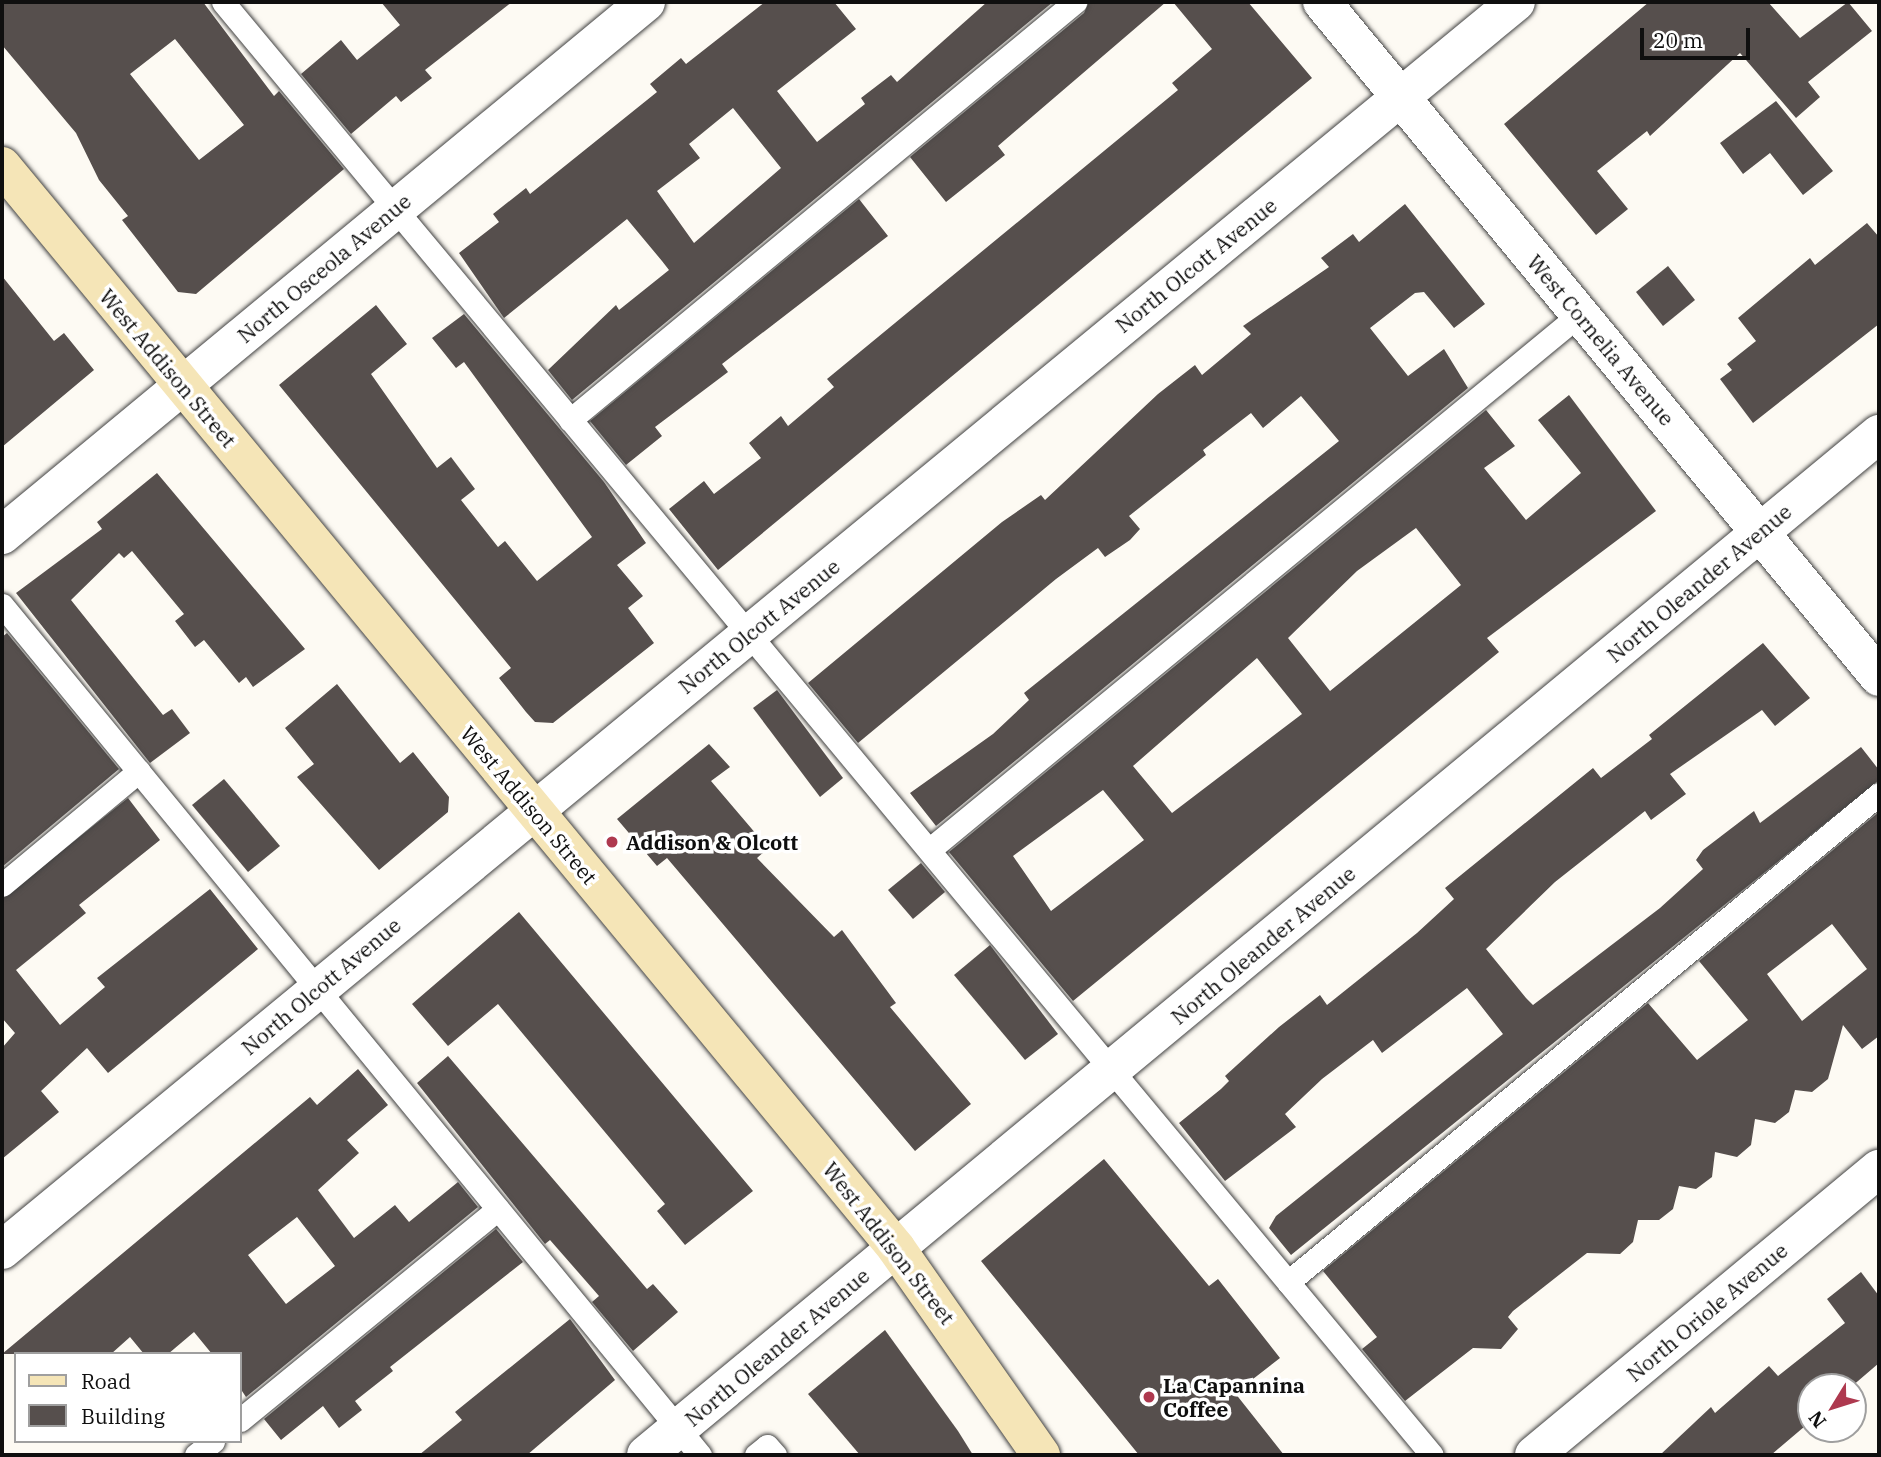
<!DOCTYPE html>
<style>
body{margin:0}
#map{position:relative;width:1881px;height:1457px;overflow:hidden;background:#fdfaf3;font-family:"IBM Plex Serif",serif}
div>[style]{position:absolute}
.building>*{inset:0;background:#564f4d}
.roads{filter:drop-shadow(0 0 2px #424242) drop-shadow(0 0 2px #424242)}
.lane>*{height:23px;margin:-11.5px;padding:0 11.5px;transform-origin:11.5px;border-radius:11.5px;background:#fff}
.street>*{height:38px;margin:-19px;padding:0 19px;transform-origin:19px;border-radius:19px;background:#fff}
.secondary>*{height:38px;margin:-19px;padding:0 19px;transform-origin:19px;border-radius:19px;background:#f5e5b7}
.dots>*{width:19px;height:19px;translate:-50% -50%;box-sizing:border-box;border:4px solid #fff;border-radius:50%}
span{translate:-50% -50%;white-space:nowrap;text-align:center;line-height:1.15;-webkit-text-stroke:7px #fff;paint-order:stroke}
.street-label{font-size:21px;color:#0f0f0f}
.poi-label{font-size:21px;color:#0f0f0f;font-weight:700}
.left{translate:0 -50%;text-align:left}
.frame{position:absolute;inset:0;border:4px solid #0f0f0f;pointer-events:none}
.legend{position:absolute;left:14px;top:1352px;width:228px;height:91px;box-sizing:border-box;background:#fff;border:2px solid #9f9f9f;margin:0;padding:9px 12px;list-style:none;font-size:21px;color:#0f0f0f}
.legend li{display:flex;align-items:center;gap:14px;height:35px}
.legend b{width:35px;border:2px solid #9f9f9f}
.north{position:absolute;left:1797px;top:1373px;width:70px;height:70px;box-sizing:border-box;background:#fff;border:2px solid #9f9f9f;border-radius:50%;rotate:232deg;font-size:19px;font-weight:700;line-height:28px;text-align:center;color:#0f0f0f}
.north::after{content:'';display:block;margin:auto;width:24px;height:32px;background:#ae394f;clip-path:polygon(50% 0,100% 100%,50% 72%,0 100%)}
.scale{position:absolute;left:1640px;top:28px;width:110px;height:32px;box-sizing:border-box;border:4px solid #0f0f0f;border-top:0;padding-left:9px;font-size:21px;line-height:24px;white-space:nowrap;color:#0f0f0f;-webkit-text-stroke:5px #fff;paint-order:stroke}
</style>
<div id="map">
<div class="building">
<i style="clip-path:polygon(evenodd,2px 2px,203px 2px,274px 96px,279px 91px,344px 169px,196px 294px,178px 292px,122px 220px,128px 216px,99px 180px,76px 133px,2px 45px,2px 2px,175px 39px,244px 125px,199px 160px,130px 74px,175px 39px)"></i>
<i style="clip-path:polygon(381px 2px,512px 2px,425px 70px,432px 78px,401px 102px,396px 96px,351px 134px,301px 74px,341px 40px,357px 60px,400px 25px)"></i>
<i style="clip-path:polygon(evenodd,765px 2px,834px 2px,856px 29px,777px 91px,817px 142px,865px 104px,861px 98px,891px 75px,897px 82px,987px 2px,1053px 2px,572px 400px,548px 370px,616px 305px,619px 310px,669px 270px,662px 261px,627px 219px,504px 318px,459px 253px,499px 222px,493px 214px,526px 188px,530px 194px,657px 92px,650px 84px,681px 58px,686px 64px,765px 2px,733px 108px,781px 168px,694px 243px,657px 191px,700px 158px,689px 144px,733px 108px)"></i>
<i style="clip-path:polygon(1089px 2px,1166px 2px,998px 146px,1005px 155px,946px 202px,910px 157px,1084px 13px)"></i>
<i style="clip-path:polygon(1173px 2px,1248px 2px,1312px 78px,718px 570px,669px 509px,704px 481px,714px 494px,761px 458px,749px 443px,781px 416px,788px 426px,834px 387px,827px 379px,1178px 90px,1172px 83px,1212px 49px)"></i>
<i style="clip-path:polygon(1649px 2px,1768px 2px,1800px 38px,1848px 2px,1872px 31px,1808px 82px,1820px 97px,1796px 118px,1740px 53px,1650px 136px,1647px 131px,1597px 171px,1628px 209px,1596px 235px,1504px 124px)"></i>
<i style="clip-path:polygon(1776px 101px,1833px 171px,1803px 195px,1770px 153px,1743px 174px,1720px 143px)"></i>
<i style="clip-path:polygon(859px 199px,888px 236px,722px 364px,728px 372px,655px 427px,662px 436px,626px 465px,590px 421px)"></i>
<i style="clip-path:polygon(1405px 204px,1485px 304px,1454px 328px,1424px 292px,1415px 293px,1370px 328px,1408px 376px,1444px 349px,1468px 388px,936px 826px,910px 793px,993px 734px,1029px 700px,1024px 693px,1339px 441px,1301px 396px,1263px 428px,1251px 413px,1203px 450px,1206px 455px,1129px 516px,1140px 529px,1130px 540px,1105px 557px,1098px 548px,1056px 579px,858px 743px,808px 683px,1002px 522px,1041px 495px,1045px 500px,1158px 394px,1195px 365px,1202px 375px,1251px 334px,1243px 326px,1329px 267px,1321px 258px,1353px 234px,1359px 242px)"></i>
<i style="clip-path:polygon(1867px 223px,1879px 237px,1879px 324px,1753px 423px,1720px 379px,1732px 370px,1727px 364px,1756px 341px,1738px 318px,1810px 258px,1815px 265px)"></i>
<i style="clip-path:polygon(1668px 266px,1695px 300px,1663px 326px,1636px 292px)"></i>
<i style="clip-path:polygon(2px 276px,54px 341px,64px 333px,94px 370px,2px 447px)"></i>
<i style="clip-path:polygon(376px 305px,407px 344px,371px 374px,437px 468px,451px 457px,475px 489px,461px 500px,498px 547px,505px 541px,537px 581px,592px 537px,464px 362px,456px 368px,432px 338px,464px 314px,604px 482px,646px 543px,617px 565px,643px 596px,628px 608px,654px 643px,553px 723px,535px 722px,526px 712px,499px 678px,511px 668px,279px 385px)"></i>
<i style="clip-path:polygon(evenodd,1569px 395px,1656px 511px,1487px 638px,1499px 652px,1073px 1001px,949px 852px,1486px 410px,1515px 446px,1484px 468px,1526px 520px,1581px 473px,1538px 420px,1569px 395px,1416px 528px,1461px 585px,1330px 691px,1288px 638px,1357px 571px,1416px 528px,1569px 395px,1257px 658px,1302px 714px,1172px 813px,1133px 766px,1257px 658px,1569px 395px,1103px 790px,1144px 840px,1051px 911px,1013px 856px,1103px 790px)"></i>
<i style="clip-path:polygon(157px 473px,305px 649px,253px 687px,246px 677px,239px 683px,204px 640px,195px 647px,175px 621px,184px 614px,132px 551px,124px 558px,119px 553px,71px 600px,163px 715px,172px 709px,190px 733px,150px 763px,16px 593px,102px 529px,97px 522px)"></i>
<i style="clip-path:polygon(7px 633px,119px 769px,2px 867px,2px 637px)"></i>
<i style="clip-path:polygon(1763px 643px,1810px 698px,1775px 726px,1762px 710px,1670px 774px,1686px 794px,1651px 820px,1645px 811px,1555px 882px,1486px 949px,1526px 998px,1533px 1005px,1660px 908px,1703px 869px,1696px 860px,1703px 850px,1754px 811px,1760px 823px,1861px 747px,1879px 770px,1879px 780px,1291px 1255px,1269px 1228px,1276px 1216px,1503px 1034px,1467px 988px,1382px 1053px,1373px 1040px,1322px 1079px,1285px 1114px,1296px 1127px,1225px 1181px,1179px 1123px,1221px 1089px,1229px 1081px,1225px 1076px,1279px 1027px,1320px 995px,1327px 1005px,1417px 933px,1454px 899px,1445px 888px,1593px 768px,1601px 778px,1652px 739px,1649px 735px)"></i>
<i style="clip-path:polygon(337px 684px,400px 763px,413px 752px,449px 797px,448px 812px,379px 870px,297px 777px,314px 764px,285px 728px)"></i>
<i style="clip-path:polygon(777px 690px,843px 778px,820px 797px,753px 708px)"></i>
<i style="clip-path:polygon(709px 744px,730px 767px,711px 781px,768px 848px,757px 858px,834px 937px,842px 930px,896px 1003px,890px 1007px,971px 1104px,915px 1151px,667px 858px,657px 866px,617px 819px)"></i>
<i style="clip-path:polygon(224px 779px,280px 846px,248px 872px,192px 805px)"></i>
<i style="clip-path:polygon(128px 798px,160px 840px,79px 905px,86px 913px,16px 970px,60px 1025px,105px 987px,97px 978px,210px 889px,258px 949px,108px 1073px,87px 1048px,41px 1091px,59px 1112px,2px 1159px,2px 1048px,15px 1033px,2px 1018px,2px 899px)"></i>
<i style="clip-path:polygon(evenodd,1879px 812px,1879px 1036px,1862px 1049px,1843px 1025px,1828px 1079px,1812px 1092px,1795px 1090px,1789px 1112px,1775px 1123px,1755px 1119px,1751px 1145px,1737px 1157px,1715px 1152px,1712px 1177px,1696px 1189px,1679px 1186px,1673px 1209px,1659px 1220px,1638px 1220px,1633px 1242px,1620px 1254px,1587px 1253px,1513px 1311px,1508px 1317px,1518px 1329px,1501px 1349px,1473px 1348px,1405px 1401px,1362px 1349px,1377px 1337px,1323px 1271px,1648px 1003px,1697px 1060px,1748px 1020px,1699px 961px,1879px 812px,1832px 924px,1867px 969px,1802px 1021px,1767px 974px,1832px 924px)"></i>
<i style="clip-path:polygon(921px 863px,945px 892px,913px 919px,888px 890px)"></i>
<i style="clip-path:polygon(519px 912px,753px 1191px,685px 1245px,657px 1211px,665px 1204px,498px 1004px,448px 1046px,412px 1004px)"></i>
<i style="clip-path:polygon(990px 945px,1058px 1034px,1025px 1060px,954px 975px)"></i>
<i style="clip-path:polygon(448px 1056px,647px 1289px,653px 1284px,678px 1312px,633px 1351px,592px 1302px,599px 1296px,550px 1240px,545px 1244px,417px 1083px)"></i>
<i style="clip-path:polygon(evenodd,358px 1069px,388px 1105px,347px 1140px,359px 1153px,318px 1190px,354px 1238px,395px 1205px,409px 1222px,458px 1182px,478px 1207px,246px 1397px,240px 1388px,240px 1354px,212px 1354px,194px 1332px,168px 1354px,144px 1354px,130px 1337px,111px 1354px,2px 1354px,310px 1097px,317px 1105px,358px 1069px,297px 1217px,335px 1266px,286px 1304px,248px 1255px,297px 1217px)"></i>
<i style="clip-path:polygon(1104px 1159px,1209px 1286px,1218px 1279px,1280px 1358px,1235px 1393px,1284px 1455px,1139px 1455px,981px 1261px)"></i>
<i style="clip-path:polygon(496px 1229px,523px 1262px,390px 1367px,393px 1371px,355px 1401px,362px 1410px,339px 1428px,323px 1406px,281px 1440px,264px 1419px)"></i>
<i style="clip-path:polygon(1861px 1272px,1879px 1296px,1879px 1363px,1851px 1387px,1811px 1387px,1811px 1421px,1771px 1455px,1660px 1455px,1711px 1407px,1715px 1413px,1769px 1366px,1778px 1376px,1845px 1323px,1827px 1299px)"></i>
<i style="clip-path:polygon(570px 1319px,615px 1380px,527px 1455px,419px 1455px,462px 1420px,455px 1412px)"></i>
<i style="clip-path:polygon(885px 1330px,958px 1431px,973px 1455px,860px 1455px,808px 1394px)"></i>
</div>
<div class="roads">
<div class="lane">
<i style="left:223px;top:2px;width:1890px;rotate:50.24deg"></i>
<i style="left:570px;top:420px;width:656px;rotate:-39.62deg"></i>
<i style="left:2px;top:605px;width:1100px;rotate:50.61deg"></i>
<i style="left:929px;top:850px;width:843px;rotate:-39.47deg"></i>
<i style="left:2px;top:885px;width:178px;rotate:-39.8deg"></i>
<i style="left:1288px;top:1282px;width:766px;rotate:-39.55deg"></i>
<i style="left:240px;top:1420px;width:333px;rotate:-39.3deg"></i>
<i style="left:196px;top:1455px;width:22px;rotate:-39deg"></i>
<i style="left:756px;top:1455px;width:14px;rotate:-39deg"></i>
<i style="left:767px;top:1446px;width:12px;rotate:48deg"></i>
</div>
<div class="street">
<i style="left:1322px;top:2px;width:875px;rotate:50.47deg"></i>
<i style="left:2px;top:535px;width:836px;rotate:-39.61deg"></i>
<i style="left:2px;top:1250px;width:1962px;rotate:-39.5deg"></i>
<i style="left:646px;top:1455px;width:1601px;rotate:-39.63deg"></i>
<i style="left:1534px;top:1455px;width:448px;rotate:-39.7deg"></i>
</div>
<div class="secondary">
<i style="left:2px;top:166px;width:1404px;rotate:50.43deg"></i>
<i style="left:896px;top:1248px;width:253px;rotate:55deg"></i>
</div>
</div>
<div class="dots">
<i style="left:612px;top:842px;background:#ae394f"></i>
<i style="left:1149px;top:1397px;background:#ae394f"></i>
</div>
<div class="street-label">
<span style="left:1196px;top:265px;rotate:-39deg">North Olcott Avenue</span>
<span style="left:324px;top:268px;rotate:-40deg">North Osceola Avenue</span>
<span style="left:1601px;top:340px;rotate:50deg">West Cornelia Avenue</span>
<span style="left:168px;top:368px;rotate:50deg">West Addison Street</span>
<span style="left:1699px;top:583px;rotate:-40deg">North Oleander Avenue</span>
<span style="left:759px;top:626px;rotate:-39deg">North Olcott Avenue</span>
<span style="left:529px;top:805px;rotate:50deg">West Addison Street</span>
<span style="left:1263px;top:945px;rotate:-40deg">North Oleander Avenue</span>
<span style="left:321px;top:986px;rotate:-40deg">North Olcott Avenue</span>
<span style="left:889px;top:1243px;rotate:52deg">West Addison Street</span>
<span style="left:1707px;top:1312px;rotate:-40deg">North Oriole Avenue</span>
<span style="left:777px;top:1347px;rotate:-40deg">North Oleander Avenue</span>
</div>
<div class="poi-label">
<span class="left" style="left:626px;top:842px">Addison &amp; Olcott</span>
<span class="left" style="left:1163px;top:1397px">La Capannina<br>Coffee</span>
</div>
<div class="frame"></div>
<ul class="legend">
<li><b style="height:9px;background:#f5e5b7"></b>Road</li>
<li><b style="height:19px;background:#564f4d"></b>Building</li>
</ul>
<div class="north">N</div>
<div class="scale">20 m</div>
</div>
